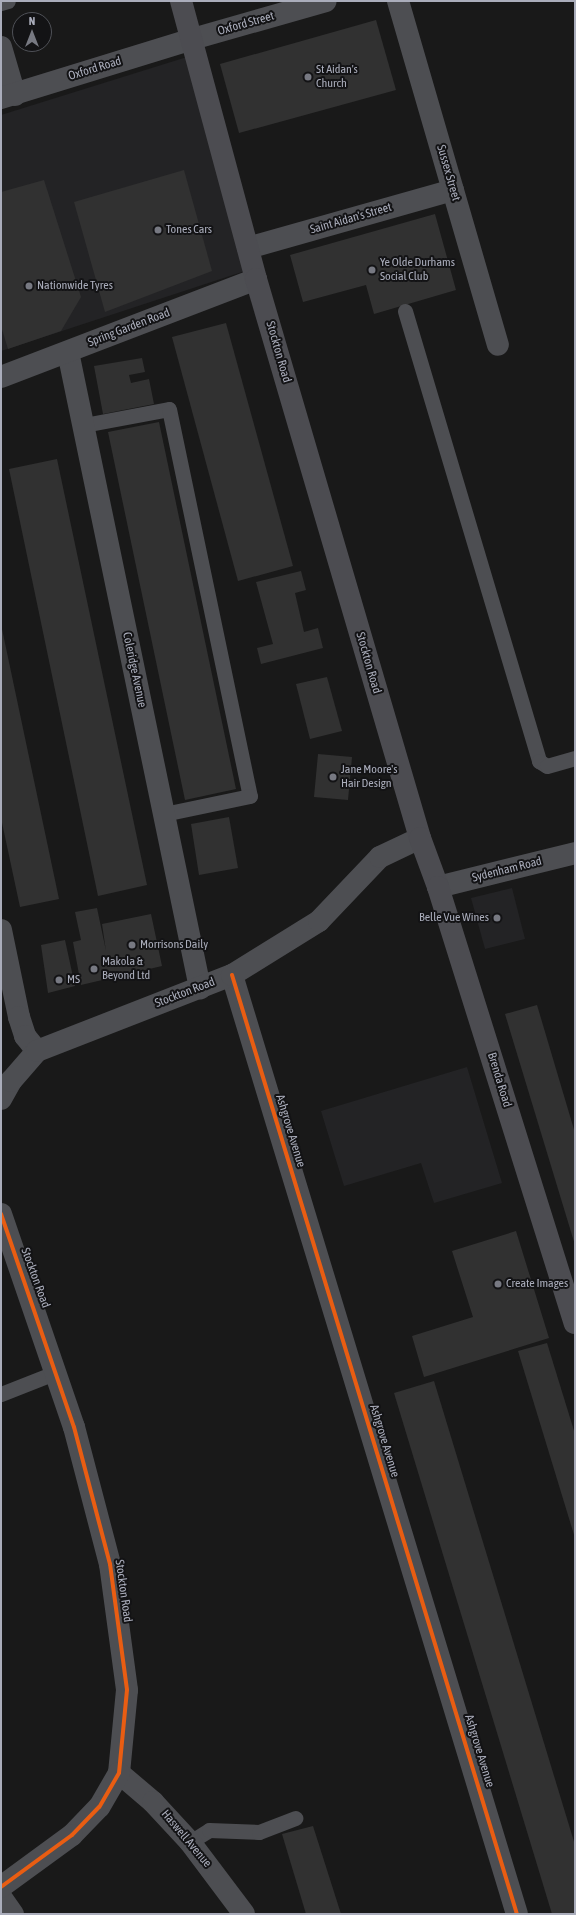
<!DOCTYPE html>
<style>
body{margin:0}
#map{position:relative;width:576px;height:1915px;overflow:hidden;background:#191919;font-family:"Asap Condensed",sans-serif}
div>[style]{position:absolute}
.built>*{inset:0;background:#232325}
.building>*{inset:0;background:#313131}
.service>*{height:15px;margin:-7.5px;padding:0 7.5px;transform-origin:7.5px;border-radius:7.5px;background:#4d4e52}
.minor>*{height:22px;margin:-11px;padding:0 11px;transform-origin:11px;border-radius:11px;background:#4d4e52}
.tertiary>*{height:22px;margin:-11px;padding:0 11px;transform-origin:11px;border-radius:11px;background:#4d4e52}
.secondary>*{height:22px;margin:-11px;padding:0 11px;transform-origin:11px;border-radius:11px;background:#4c4c51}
.cycleway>*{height:4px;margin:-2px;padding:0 2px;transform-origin:2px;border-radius:2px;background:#e95d12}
.dots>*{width:11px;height:11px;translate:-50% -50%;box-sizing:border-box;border:2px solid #131315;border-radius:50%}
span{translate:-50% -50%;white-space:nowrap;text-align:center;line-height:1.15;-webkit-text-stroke:4px #131315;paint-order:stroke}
.street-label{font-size:12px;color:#aaadbb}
.poi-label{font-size:12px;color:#aaadbb}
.left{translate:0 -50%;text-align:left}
.right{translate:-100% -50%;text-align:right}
.frame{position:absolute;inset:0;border:2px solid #aaadbb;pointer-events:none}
.north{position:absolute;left:12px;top:12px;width:40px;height:40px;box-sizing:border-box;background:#131315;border:1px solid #4f5157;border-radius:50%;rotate:0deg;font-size:11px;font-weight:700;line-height:16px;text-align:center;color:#aaadbb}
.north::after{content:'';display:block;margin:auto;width:14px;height:18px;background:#777982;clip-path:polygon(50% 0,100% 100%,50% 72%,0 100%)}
</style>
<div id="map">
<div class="built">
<i style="clip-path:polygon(187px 57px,245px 271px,1px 351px,1px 115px)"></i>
<i style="clip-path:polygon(512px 888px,525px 939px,485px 949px,471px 898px)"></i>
<i style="clip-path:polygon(467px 1067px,502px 1183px,434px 1203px,421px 1163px,344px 1186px,321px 1111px)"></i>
</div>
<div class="building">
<i style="clip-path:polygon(376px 20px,396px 90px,239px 133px,220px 64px)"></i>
<i style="clip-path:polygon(184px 170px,212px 271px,105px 312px,74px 202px)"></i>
<i style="clip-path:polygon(44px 180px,81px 297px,61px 331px,8px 349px,1px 326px,1px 192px)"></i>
<i style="clip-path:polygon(435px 214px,456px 290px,374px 314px,366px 285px,303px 302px,290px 255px)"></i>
<i style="clip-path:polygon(226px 323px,293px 566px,238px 581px,172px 337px)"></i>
<i style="clip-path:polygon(142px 358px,145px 372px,129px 375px,131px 383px,149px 379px,154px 404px,103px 414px,94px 366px)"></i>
<i style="clip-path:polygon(159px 422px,236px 789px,185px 800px,108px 432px)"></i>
<i style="clip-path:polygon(57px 459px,147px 885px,98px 896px,9px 469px)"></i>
<i style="clip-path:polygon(301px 571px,306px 590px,295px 593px,304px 632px,318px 628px,323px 648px,261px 664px,257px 648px,273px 644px,256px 582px)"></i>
<i style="clip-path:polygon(2px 629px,59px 899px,20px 907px,1px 818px)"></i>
<i style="clip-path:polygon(327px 677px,342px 731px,310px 739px,296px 684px)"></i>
<i style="clip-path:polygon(318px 754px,352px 757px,348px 800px,314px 797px)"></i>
<i style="clip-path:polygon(229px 817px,238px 868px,199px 875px,191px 824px)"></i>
<i style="clip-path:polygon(97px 908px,106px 951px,102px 924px,151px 914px,162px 966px,81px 985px,73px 942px,81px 940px,75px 912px)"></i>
<i style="clip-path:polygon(65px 940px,75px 986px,48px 993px,41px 945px)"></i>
<i style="clip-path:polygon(537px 1005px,575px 1133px,575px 1245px,505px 1014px)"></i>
<i style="clip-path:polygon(516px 1231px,549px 1338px,424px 1377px,412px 1336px,473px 1317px,452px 1251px)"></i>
<i style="clip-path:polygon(547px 1343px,575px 1434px,575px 1538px,518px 1351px)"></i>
<i style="clip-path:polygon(434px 1381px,575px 1845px,575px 1914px,552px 1914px,394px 1393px)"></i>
<i style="clip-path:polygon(313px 1826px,341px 1914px,306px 1914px,282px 1834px)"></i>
</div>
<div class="service">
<i style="left:1px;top:3px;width:7px;rotate:-16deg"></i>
<i style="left:405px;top:311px;width:470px;rotate:73.4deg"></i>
<i style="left:539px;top:761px;width:9px;rotate:32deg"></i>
<i style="left:547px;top:766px;width:29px;rotate:-16deg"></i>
<i style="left:84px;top:425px;width:86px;rotate:-10.7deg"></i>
<i style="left:169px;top:409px;width:395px;rotate:78.2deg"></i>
<i style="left:250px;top:796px;width:88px;rotate:168.2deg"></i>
<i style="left:1px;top:1394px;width:60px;rotate:-21.4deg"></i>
<i style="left:190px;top:1842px;width:22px;rotate:-32deg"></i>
<i style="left:209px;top:1830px;width:50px;rotate:2.3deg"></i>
<i style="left:259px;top:1832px;width:39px;rotate:-21deg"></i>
</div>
<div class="minor">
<i style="left:398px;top:1px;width:358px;rotate:73.8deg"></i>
<i style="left:189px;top:40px;width:142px;rotate:-15.9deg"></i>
<i style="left:1px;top:47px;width:50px;rotate:73.7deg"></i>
<i style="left:248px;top:248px;width:213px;rotate:-15.8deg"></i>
<i style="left:68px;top:352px;width:650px;rotate:78.27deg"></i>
<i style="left:1px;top:377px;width:273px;rotate:-21deg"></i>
<i style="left:438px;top:887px;width:141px;rotate:-13.9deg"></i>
<i style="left:1px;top:930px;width:89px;rotate:78.3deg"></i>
<i style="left:19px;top:1017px;width:20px;rotate:72deg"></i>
<i style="left:25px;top:1036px;width:19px;rotate:51deg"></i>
<i style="left:232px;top:975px;width:981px;rotate:73.12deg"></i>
<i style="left:119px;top:1773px;width:45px;rotate:40.5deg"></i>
<i style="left:153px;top:1802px;width:54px;rotate:47.2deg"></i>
<i style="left:190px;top:1842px;width:90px;rotate:53.1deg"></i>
<i style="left:1px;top:1897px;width:21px;rotate:55deg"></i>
</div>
<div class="tertiary">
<i style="left:1px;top:98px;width:197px;rotate:-17.1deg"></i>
<i style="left:1px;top:1099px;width:21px;rotate:-61deg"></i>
<i style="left:11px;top:1081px;width:40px;rotate:-49deg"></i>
<i style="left:37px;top:1051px;width:209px;rotate:-21.3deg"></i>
<i style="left:232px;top:975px;width:102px;rotate:-31.8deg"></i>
<i style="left:319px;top:921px;width:88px;rotate:-46.4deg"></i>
<i style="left:380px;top:857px;width:44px;rotate:-25.4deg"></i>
<i style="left:1px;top:1214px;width:225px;rotate:71.1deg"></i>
<i style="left:74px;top:1427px;width:142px;rotate:75.3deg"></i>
<i style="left:110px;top:1564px;width:127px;rotate:82.3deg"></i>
<i style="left:127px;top:1690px;width:83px;rotate:95.5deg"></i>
<i style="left:119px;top:1773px;width:39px;rotate:120deg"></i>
<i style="left:99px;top:1807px;width:39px;rotate:134deg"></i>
<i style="left:72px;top:1835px;width:88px;rotate:143.8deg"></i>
</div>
<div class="secondary">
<i style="left:181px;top:1px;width:288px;rotate:74.9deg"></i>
<i style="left:256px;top:279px;width:583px;rotate:73.65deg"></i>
<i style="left:420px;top:838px;width:52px;rotate:69.8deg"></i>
<i style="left:438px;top:887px;width:457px;rotate:72.6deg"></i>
</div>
<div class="cycleway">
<i style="left:232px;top:975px;width:981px;rotate:73.12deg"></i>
<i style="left:1px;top:1214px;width:225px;rotate:71.1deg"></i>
<i style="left:74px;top:1427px;width:142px;rotate:75.3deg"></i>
<i style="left:110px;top:1564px;width:127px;rotate:82.3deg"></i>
<i style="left:127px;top:1690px;width:83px;rotate:95.5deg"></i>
<i style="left:119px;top:1773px;width:39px;rotate:120deg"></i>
<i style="left:99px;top:1807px;width:39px;rotate:134deg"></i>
<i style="left:72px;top:1835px;width:88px;rotate:143.8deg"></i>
</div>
<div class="dots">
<i style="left:308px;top:77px;background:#777982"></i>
<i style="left:158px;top:230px;background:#777982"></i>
<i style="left:372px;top:270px;background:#777982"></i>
<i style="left:29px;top:286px;background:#777982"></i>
<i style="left:333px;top:777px;background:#777982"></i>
<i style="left:497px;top:918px;background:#777982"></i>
<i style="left:132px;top:945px;background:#777982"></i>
<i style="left:94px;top:969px;background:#777982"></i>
<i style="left:59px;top:980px;background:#777982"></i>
<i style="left:498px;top:1284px;background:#777982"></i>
</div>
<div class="street-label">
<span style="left:246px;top:24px;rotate:-16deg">Oxford Street</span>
<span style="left:95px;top:69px;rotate:-17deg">Oxford Road</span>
<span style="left:448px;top:173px;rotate:74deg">Sussex Street</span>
<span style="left:351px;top:219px;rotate:-16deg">Saint Aidan's Street</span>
<span style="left:129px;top:328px;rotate:-21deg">Spring Garden Road</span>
<span style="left:278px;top:352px;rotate:74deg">Stockton Road</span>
<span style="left:368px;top:663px;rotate:74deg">Stockton Road</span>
<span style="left:134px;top:670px;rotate:78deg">Coleridge Avenue</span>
<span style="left:507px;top:870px;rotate:-14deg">Sydenham Road</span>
<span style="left:185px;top:993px;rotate:-21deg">Stockton Road</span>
<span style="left:499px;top:1080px;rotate:73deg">Brenda Road</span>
<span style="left:290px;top:1131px;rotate:73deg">Ashgrove Avenue</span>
<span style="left:35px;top:1278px;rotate:70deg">Stockton Road</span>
<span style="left:384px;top:1441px;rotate:73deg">Ashgrove Avenue</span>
<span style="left:123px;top:1591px;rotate:82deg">Stockton Road</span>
<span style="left:479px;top:1751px;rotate:73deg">Ashgrove Avenue</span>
<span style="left:186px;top:1839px;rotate:50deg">Haswell Avenue</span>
</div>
<div class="poi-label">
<span class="left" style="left:316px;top:77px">St Aidan's<br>Church</span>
<span class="left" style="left:166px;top:230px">Tones Cars</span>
<span class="left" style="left:380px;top:270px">Ye Olde Durhams<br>Social Club</span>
<span class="left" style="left:37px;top:286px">Nationwide Tyres</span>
<span class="left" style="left:341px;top:777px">Jane Moore's<br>Hair Design</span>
<span class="right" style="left:489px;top:918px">Belle Vue Wines</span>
<span class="left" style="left:140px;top:945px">Morrisons Daily</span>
<span class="left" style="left:102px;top:969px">Makola &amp;<br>Beyond Ltd</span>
<span class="left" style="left:67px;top:980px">MS</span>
<span class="left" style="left:506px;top:1284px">Create Images</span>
</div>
<div class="frame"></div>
<div class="north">N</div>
</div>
